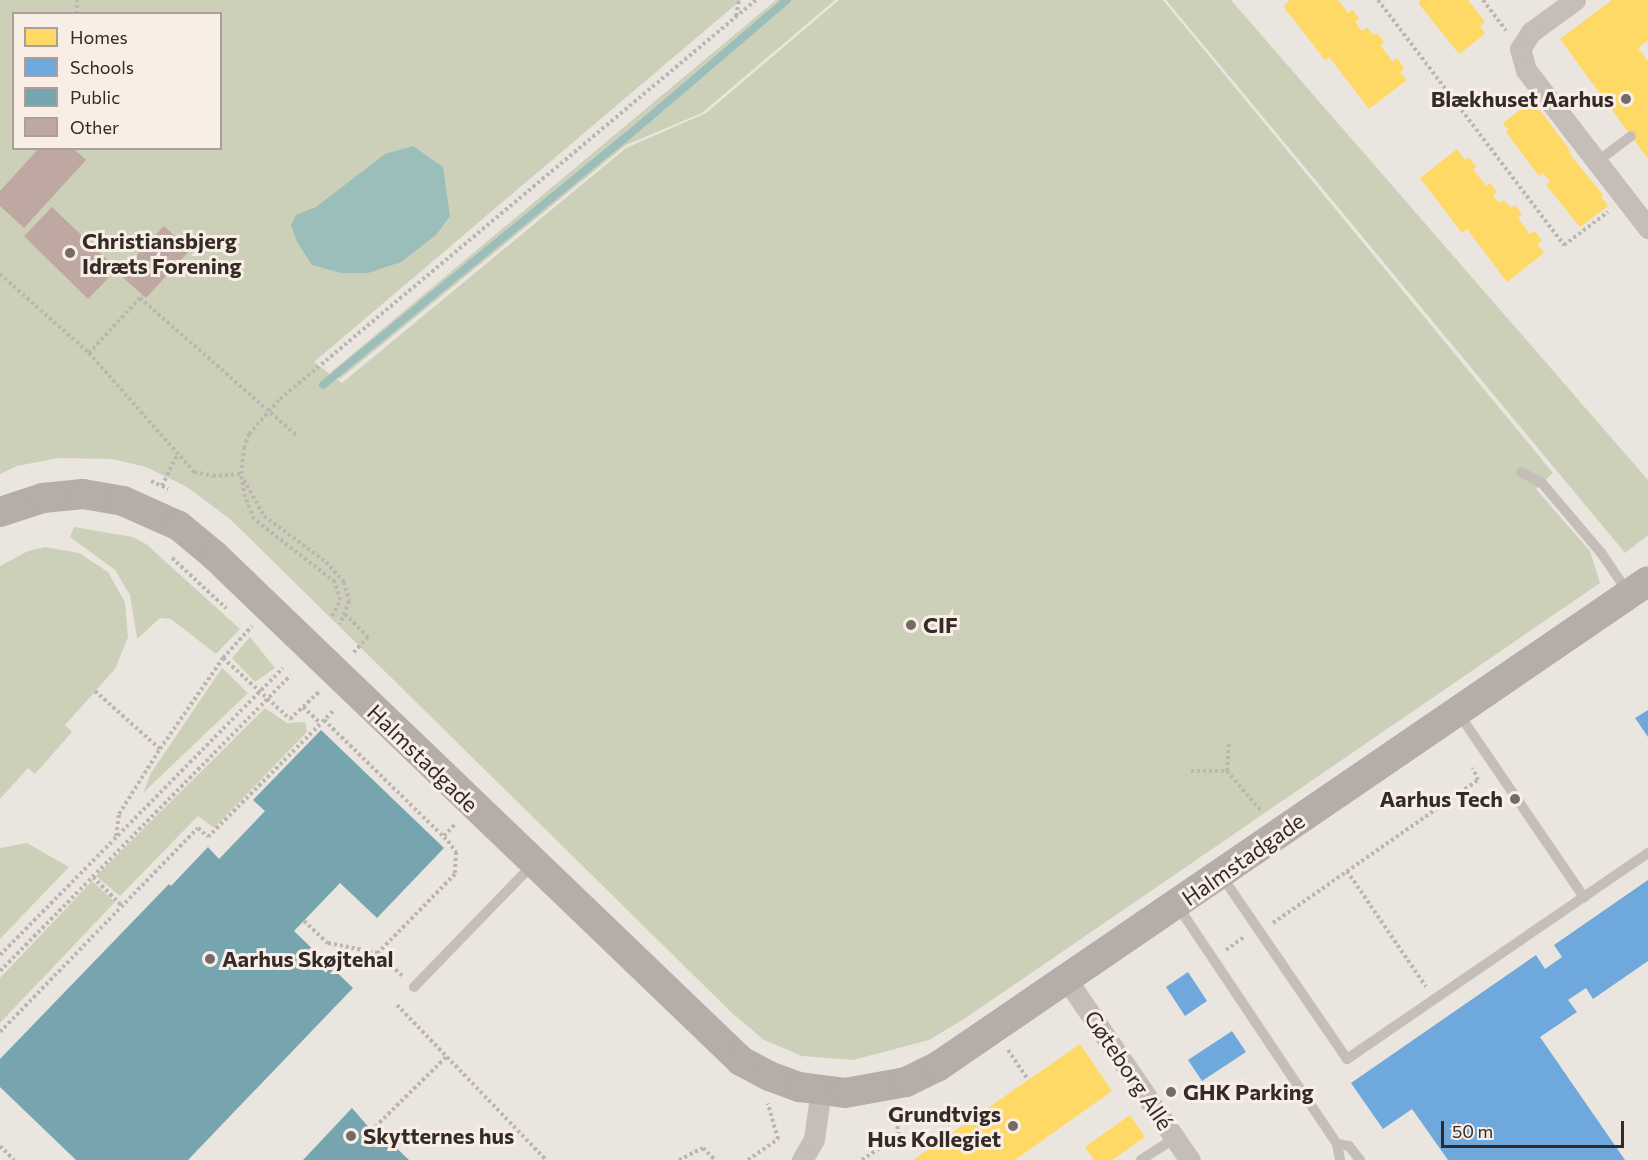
<!DOCTYPE html>
<meta charset="utf-8">
<style>
body{margin:0}
#map{position:relative;width:1648px;height:1160px;overflow:hidden;background:#ebe5df;font-family:Commissioner,sans-serif}
div>[style]{position:absolute}
.green>*{inset:0;background:#cdd0b9}
.water>*{inset:0;background:#9bbebb}
.homes>*{inset:0;background:#ffd966}
.schools>*{inset:0;background:#6fa8dc}
.public>*{inset:0;background:#76a5af}
.stream>*{height:8px;margin:-4px;padding:0 4px;transform-origin:4px;border-radius:4px;background:#9bbebb}
.building>*{inset:0;background:#bea8a1}
.path>*{height:4px;margin-top:-2px;transform-origin:0;background:repeating-linear-gradient(90deg,#bdb5b0 0 3px,transparent 0 6px)}
.lane>*{height:10px;margin:-5px;padding:0 5px;transform-origin:5px;border-radius:5px;background:#c4bdb8}
.street>*{height:21px;margin:-10.5px;padding:0 10.5px;transform-origin:10.5px;border-radius:10.5px;background:#c4bdb8}
.secondary>*{height:30px;margin:-15px;padding:0 15px;transform-origin:15px;border-radius:15px;background:#b5ada8}
.dots>*{width:16px;height:16px;translate:-50% -50%;box-sizing:border-box;border:3px solid #f9eee5;border-radius:50%}
span{translate:-50% -50%;white-space:nowrap;text-align:center;line-height:1.15;-webkit-text-stroke:6px #f9eee5;paint-order:stroke}
.poi-label{font-size:22px;color:#342a27;font-weight:700}
.right{translate:-100% -50%;text-align:right}
.left{translate:0 -50%;text-align:left}
.street-label{font-size:22px;color:#342a27}
.legend{position:absolute;left:12px;top:12px;width:210px;height:138px;box-sizing:border-box;background:#f9eee5;border:2px solid #aaa099;margin:0;padding:8px 10px;list-style:none;font-size:18px;color:#342a27}
.legend li{display:flex;align-items:center;gap:12px;height:30px}
.legend b{width:30px;border:2px solid #aaa099}
.scale{position:absolute;left:1441px;top:1121px;width:183px;height:27px;box-sizing:border-box;border:3px solid #342a27;border-top:0;padding-left:8px;font-size:18px;line-height:21px;white-space:nowrap;color:#342a27;-webkit-text-stroke:4px #f9eee5;paint-order:stroke}
</style>
<div id="map">
<div class="green">
<i style="clip-path:polygon(evenodd,0 0,741px 0,314px 362px,342px 383px,626px 148px,706px 113px,839px 0,1163px 0,1553px 473px,1536px 489px,1590px 551px,1600px 583px,967px 1017px,929px 1040px,853px 1060px,802px 1056px,764px 1040px,732px 1013px,230px 519px,187px 487px,146px 467px,112px 459px,59px 458px,17px 466px,0 474px,0 0,14px 14px,220px 14px,220px 148px,14px 148px,14px 14px)"></i>
<i style="clip-path:polygon(776px 0,835px 0,702px 113px,626px 145px,340px 379px,331px 372px)"></i>
<i style="clip-path:polygon(1166px 0,1231px 0,1648px 480px,1648px 535px,1625px 553px)"></i>
<i style="clip-path:polygon(74px 527px,133px 537px,146px 544px,240px 629px,216px 654px,171px 619px,160px 618px,137px 639px,130px 595px,115px 570px,70px 537px)"></i>
<i style="clip-path:polygon(45px 547px,79px 553px,108px 572px,125px 602px,128px 637px,115px 669px,65px 725px,72px 732px,35px 774px,28px 768px,0 799px,0 566px,28px 551px)"></i>
<i style="clip-path:polygon(250px 637px,275px 668px,255px 682px,232px 658px)"></i>
<i style="clip-path:polygon(222px 668px,248px 693px,143px 793px,151px 773px)"></i>
<i style="clip-path:polygon(265px 708px,287px 723px,305px 722px,307px 732px,214px 828px,198px 816px,120px 896px,96px 876px)"></i>
<i style="clip-path:polygon(27px 843px,69px 867px,0 939px,0 848px)"></i>
<i style="clip-path:polygon(92px 881px,115px 902px,0 1023px,0 978px)"></i>
</div>
<div class="water">
<i style="clip-path:polygon(413px 146px,443px 167px,450px 216px,436px 235px,401px 262px,368px 273px,341px 273px,312px 265px,297px 242px,291px 225px,296px 215px,316px 207px,385px 154px)"></i>
</div>
<div class="homes">
<i style="clip-path:polygon(1290px 0,1338px 0,1348px 13px,1353px 10px,1359px 19px,1355px 22px,1362px 31px,1367px 27px,1373px 35px,1377px 33px,1384px 42px,1380px 45px,1393px 62px,1397px 58px,1404px 68px,1400px 72px,1407px 80px,1369px 109px,1329px 57px,1325px 60px,1283px 6px)"></i>
<i style="clip-path:polygon(1420px 0,1468px 0,1485px 22px,1480px 26px,1485px 34px,1459px 54px,1419px 4px)"></i>
<i style="clip-path:polygon(1612px 0,1648px 0,1648px 40px,1638px 48px,1648px 61px,1648px 159px,1560px 39px)"></i>
<i style="clip-path:polygon(1530px 102px,1535px 108px,1537px 106px,1571px 152px,1569px 153px,1603px 195px,1601px 197px,1608px 206px,1580px 227px,1546px 185px,1550px 181px,1543px 173px,1539px 176px,1506px 132px,1508px 130px,1503px 123px)"></i>
<i style="clip-path:polygon(1457px 149px,1465px 160px,1469px 157px,1476px 167px,1473px 169px,1486px 186px,1490px 183px,1497px 192px,1493px 195px,1499px 203px,1504px 200px,1511px 208px,1515px 205px,1522px 215px,1518px 218px,1530px 234px,1535px 231px,1542px 241px,1537px 244px,1544px 253px,1507px 282px,1467px 229px,1462px 233px,1420px 178px)"></i>
<i style="clip-path:polygon(1080px 1044px,1112px 1091px,1015px 1160px,913px 1160px)"></i>
<i style="clip-path:polygon(1130px 1115px,1145px 1137px,1112px 1160px,1094px 1160px,1085px 1147px)"></i>
</div>
<div class="schools">
<i style="clip-path:polygon(1648px 710px,1648px 737px,1635px 718px)"></i>
<i style="clip-path:polygon(1648px 880px,1648px 961px,1593px 999px,1586px 988px,1568px 1000px,1577px 1012px,1540px 1037px,1625px 1160px,1448px 1160px,1412px 1109px,1383px 1129px,1351px 1083px,1536px 955px,1545px 969px,1562px 957px,1554px 945px)"></i>
<i style="clip-path:polygon(1188px 972px,1207px 1001px,1185px 1016px,1166px 987px)"></i>
<i style="clip-path:polygon(1232px 1031px,1246px 1052px,1202px 1081px,1188px 1060px)"></i>
</div>
<div class="public">
<i style="clip-path:polygon(321px 730px,444px 848px,377px 918px,340px 883px,294px 931px,353px 988px,188px 1160px,76px 1160px,0 1087px,0 1059px,169px 884px,171px 886px,208px 847px,219px 859px,265px 811px,253px 800px)"></i>
<i style="clip-path:polygon(352px 1108px,378px 1138px,382px 1134px,409px 1160px,303px 1160px)"></i>
</div>
<div class="stream">
<i style="left:323px;top:385px;width:389px;rotate:-39.3deg"></i>
<i style="left:624px;top:139px;width:214px;rotate:-40.5deg"></i>
</div>
<div class="building">
<i style="clip-path:polygon(39px 148px,73px 148px,86px 160px,24px 228px,0 206px,0 191px)"></i>
<i style="clip-path:polygon(52px 207px,117px 269px,88px 299px,24px 236px)"></i>
<i style="clip-path:polygon(164px 226px,190px 250px,146px 298px,119px 274px)"></i>
</div>
<div class="path">
<i style="left:1378px;top:0;width:308px;rotate:52.8deg"></i>
<i style="left:1564px;top:245px;width:55px;rotate:-36.9deg"></i>
<i style="left:1483px;top:0;width:38px;rotate:53deg"></i>
<i style="left:77px;top:14px;width:14px;rotate:-90deg"></i>
<i style="left:736px;top:16px;width:16px;rotate:-79deg"></i>
<i style="left:0;top:274px;width:119px;rotate:41.6deg"></i>
<i style="left:89px;top:353px;width:159px;rotate:48.6deg"></i>
<i style="left:194px;top:472px;width:19px;rotate:12deg"></i>
<i style="left:213px;top:476px;width:28px;rotate:-4deg"></i>
<i style="left:89px;top:353px;width:75px;rotate:-47.2deg"></i>
<i style="left:140px;top:298px;width:210px;rotate:41.3deg"></i>
<i style="left:244px;top:480px;width:41px;rotate:60.9deg"></i>
<i style="left:264px;top:516px;width:77px;rotate:36.6deg"></i>
<i style="left:326px;top:562px;width:27px;rotate:48deg"></i>
<i style="left:344px;top:582px;width:20px;rotate:75deg"></i>
<i style="left:349px;top:601px;width:25px;rotate:111deg"></i>
<i style="left:151px;top:481px;width:19px;rotate:25deg"></i>
<i style="left:162px;top:486px;width:34px;rotate:-64deg"></i>
<i style="left:172px;top:558px;width:74px;rotate:42.8deg"></i>
<i style="left:345px;top:614px;width:33px;rotate:45deg"></i>
<i style="left:368px;top:637px;width:22px;rotate:133deg"></i>
<i style="left:332px;top:616px;width:18px;rotate:-63deg"></i>
<i style="left:340px;top:600px;width:19px;rotate:-106deg"></i>
<i style="left:335px;top:582px;width:103px;rotate:-142.1deg"></i>
<i style="left:254px;top:519px;width:24px;rotate:-112deg"></i>
<i style="left:245px;top:497px;width:23px;rotate:-100deg"></i>
<i style="left:241px;top:474px;width:26px;rotate:-83deg"></i>
<i style="left:244px;top:448px;width:15px;rotate:-70deg"></i>
<i style="left:249px;top:434px;width:47px;rotate:-48.5deg"></i>
<i style="left:280px;top:399px;width:621px;rotate:-39.97deg"></i>
<i style="left:223px;top:658px;width:91px;rotate:42.3deg"></i>
<i style="left:290px;top:719px;width:41px;rotate:-43deg"></i>
<i style="left:95px;top:691px;width:87px;rotate:41.7deg"></i>
<i style="left:303px;top:707px;width:23px;rotate:43deg"></i>
<i style="left:324px;top:720px;width:173px;rotate:44.3deg"></i>
<i style="left:448px;top:841px;width:14px;rotate:54deg"></i>
<i style="left:456px;top:852px;width:22px;rotate:93deg"></i>
<i style="left:455px;top:874px;width:110px;rotate:134.3deg"></i>
<i style="left:1191px;top:771px;width:36px"></i>
<i style="left:1227px;top:771px;width:48px;rotate:50deg"></i>
<i style="left:1258px;top:808px;width:6px;rotate:18deg"></i>
<i style="left:1227px;top:771px;width:30px;rotate:-86deg"></i>
<i style="left:116px;top:836px;width:22px;rotate:-82deg"></i>
<i style="left:119px;top:814px;width:77px;rotate:-57.8deg"></i>
<i style="left:160px;top:749px;width:111px;rotate:-55.3deg"></i>
<i style="left:223px;top:658px;width:43px;rotate:-47.8deg"></i>
<i style="left:444px;top:836px;width:18px;rotate:-47deg"></i>
<i style="left:1347px;top:871px;width:140px;rotate:55.7deg"></i>
<i style="left:93px;top:877px;width:41px;rotate:45deg"></i>
<i style="left:304px;top:921px;width:33px;rotate:43deg"></i>
<i style="left:328px;top:943px;width:51px;rotate:11.3deg"></i>
<i style="left:378px;top:953px;width:34px;rotate:43deg"></i>
<i style="left:1273px;top:923px;width:250px;rotate:-34.9deg"></i>
<i style="left:1478px;top:780px;width:13px;rotate:-113deg"></i>
<i style="left:1226px;top:950px;width:22px;rotate:-36deg"></i>
<i style="left:0;top:955px;width:403px;rotate:-45.4deg"></i>
<i style="left:0;top:971px;width:414px;rotate:-45.5deg"></i>
<i style="left:397px;top:1005px;width:215px;rotate:46.1deg"></i>
<i style="left:0;top:1032px;width:284px;rotate:-45.9deg"></i>
<i style="left:198px;top:828px;width:13px;rotate:42deg"></i>
<i style="left:208px;top:837px;width:180px;rotate:-45.2deg"></i>
<i style="left:1008px;top:1050px;width:36px;rotate:56deg"></i>
<i style="left:371px;top:1131px;width:107px;rotate:-44.6deg"></i>
<i style="left:0;top:1146px;width:20px;rotate:45deg"></i>
<i style="left:679px;top:1160px;width:27px;rotate:-27deg"></i>
<i style="left:703px;top:1148px;width:17px;rotate:45deg"></i>
<i style="left:748px;top:1160px;width:37px;rotate:-35deg"></i>
<i style="left:778px;top:1139px;width:37px;rotate:-106deg"></i>
<i style="left:862px;top:1160px;width:45px;rotate:-34deg"></i>
<i style="left:899px;top:1135px;width:24px;rotate:-102deg"></i>
</div>
<div class="lane">
<i style="left:1598px;top:161px;width:41px;rotate:-37.1deg"></i>
<i style="left:1521px;top:472px;width:24px;rotate:28deg"></i>
<i style="left:1542px;top:483px;width:93px;rotate:49.8deg"></i>
<i style="left:1602px;top:554px;width:48px;rotate:56deg"></i>
<i style="left:1459px;top:714px;width:222px;rotate:55.7deg"></i>
<i style="left:1221px;top:875px;width:223px;rotate:55.6deg"></i>
<i style="left:1347px;top:1059px;width:365px;rotate:-34.4deg"></i>
<i style="left:1177px;top:905px;width:288px;rotate:56.2deg"></i>
<i style="left:1337px;top:1144px;width:16px;rotate:79deg"></i>
<i style="left:414px;top:987px;width:171px;rotate:-45.9deg"></i>
<i style="left:1337px;top:1144px;width:12px;rotate:9deg"></i>
<i style="left:1349px;top:1146px;width:18px;rotate:52deg"></i>
<i style="left:1141px;top:1160px;width:40px;rotate:-32.9deg"></i>
</div>
<div class="street">
<i style="left:1575px;top:0;width:54px;rotate:144deg"></i>
<i style="left:1531px;top:32px;width:20px;rotate:123deg"></i>
<i style="left:1520px;top:49px;width:22px;rotate:74deg"></i>
<i style="left:1526px;top:70px;width:200px;rotate:52.3deg"></i>
<i style="left:1067px;top:980px;width:218px;rotate:55.7deg"></i>
<i style="left:802px;top:1160px;width:24px;rotate:-60deg"></i>
<i style="left:814px;top:1139px;width:49px;rotate:-81.9deg"></i>
</div>
<div class="secondary">
<i style="left:0;top:512px;width:45px;rotate:-18deg"></i>
<i style="left:43px;top:498px;width:40px;rotate:-5.7deg"></i>
<i style="left:83px;top:494px;width:41px;rotate:9.9deg"></i>
<i style="left:123px;top:501px;width:61px;rotate:24.1deg"></i>
<i style="left:179px;top:526px;width:47px;rotate:39.8deg"></i>
<i style="left:215px;top:556px;width:729px;rotate:43.83deg"></i>
<i style="left:741px;top:1061px;width:32px;rotate:28deg"></i>
<i style="left:769px;top:1076px;width:33px;rotate:20deg"></i>
<i style="left:800px;top:1087px;width:45px;rotate:7.6deg"></i>
<i style="left:845px;top:1093px;width:62px;rotate:-10.2deg"></i>
<i style="left:906px;top:1082px;width:34px;rotate:-26deg"></i>
<i style="left:937px;top:1067px;width:861px;rotate:-34.35deg"></i>
</div>
<div class="dots">
<i style="left:1626px;top:99px;background:#746b67"></i>
<i style="left:70px;top:253px;background:#746b67"></i>
<i style="left:911px;top:625px;background:#746b67"></i>
<i style="left:1515px;top:799px;background:#746b67"></i>
<i style="left:210px;top:959px;background:#746b67"></i>
<i style="left:1171px;top:1092px;background:#746b67"></i>
<i style="left:1013px;top:1126px;background:#746b67"></i>
<i style="left:351px;top:1136px;background:#746b67"></i>
</div>
<div class="poi-label">
<span class="right" style="left:1614px;top:99px">Blækhuset Aarhus</span>
<span class="left" style="left:82px;top:253px">Christiansbjerg<br>Idræts Forening</span>
<span class="left" style="left:923px;top:625px">CIF</span>
<span class="right" style="left:1503px;top:799px">Aarhus Tech</span>
<span class="left" style="left:222px;top:959px">Aarhus Skøjtehal</span>
<span class="left" style="left:1183px;top:1092px">GHK Parking</span>
<span class="right" style="left:1001px;top:1126px">Grundtvigs<br>Hus Kollegiet</span>
<span class="left" style="left:363px;top:1136px">Skytternes hus</span>
</div>
<div class="street-label">
<span style="left:423px;top:758px;rotate:44deg">Halmstadgade</span>
<span style="left:1243px;top:859px;rotate:-35deg">Halmstadgade</span>
<span style="left:1129px;top:1070px;rotate:56deg">Gøteborg Allé</span>
</div>
<ul class="legend">
<li><b style="height:16px;background:#ffd966"></b>Homes</li>
<li><b style="height:16px;background:#6fa8dc"></b>Schools</li>
<li><b style="height:16px;background:#76a5af"></b>Public</li>
<li><b style="height:16px;background:#bea8a1"></b>Other</li>
</ul>
<div class="scale">50 m</div>
</div>
